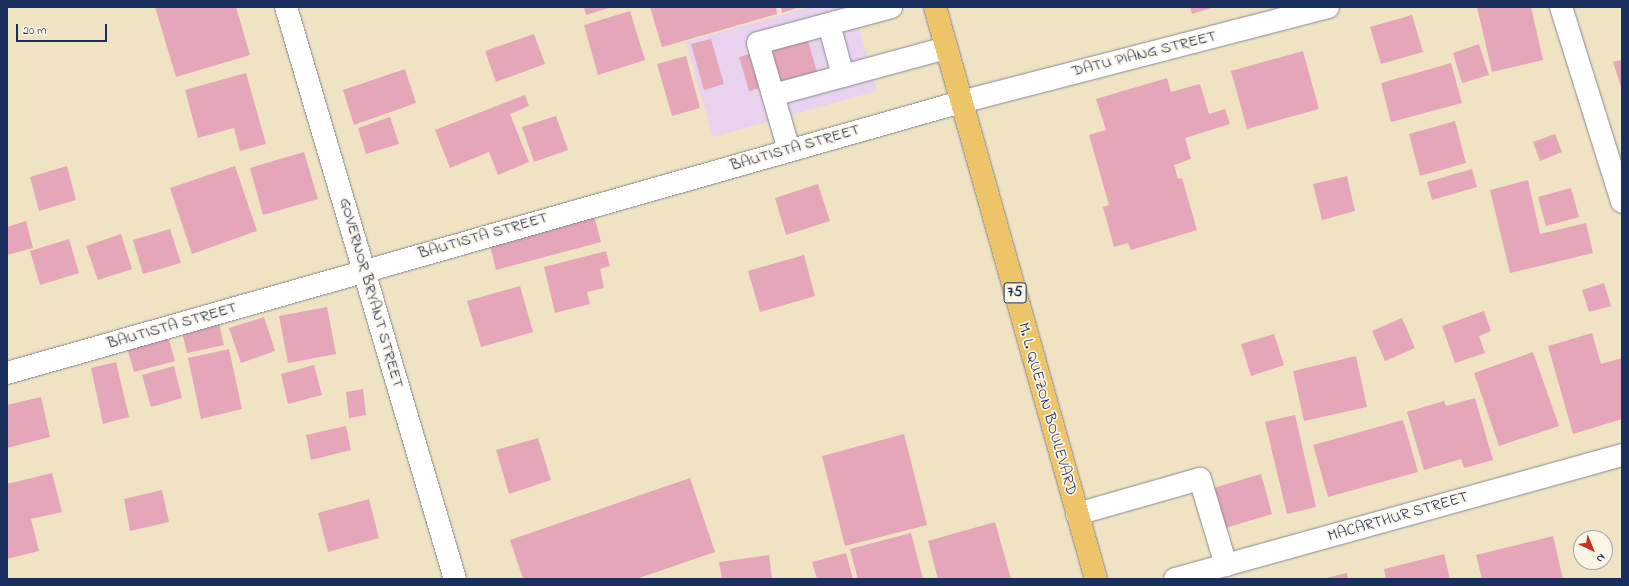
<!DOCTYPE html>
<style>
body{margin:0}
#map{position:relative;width:1629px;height:586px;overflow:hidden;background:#f0e3c4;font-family:"Indie Flower",sans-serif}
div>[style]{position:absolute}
.built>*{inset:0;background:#e8d2ee}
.building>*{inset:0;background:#e5a6b9}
.roads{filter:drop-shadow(0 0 1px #868991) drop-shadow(0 0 1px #868991)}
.minor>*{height:22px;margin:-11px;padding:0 11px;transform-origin:11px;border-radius:11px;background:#fff}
.highway>*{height:22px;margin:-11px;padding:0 11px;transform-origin:11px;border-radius:11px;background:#eec469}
span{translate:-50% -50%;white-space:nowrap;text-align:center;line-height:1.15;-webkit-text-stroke:3.5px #fcf5e5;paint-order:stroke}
.shield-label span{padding:1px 3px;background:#fcf5e5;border:1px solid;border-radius:3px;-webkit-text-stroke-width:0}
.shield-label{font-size:15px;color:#1b2f5e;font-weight:700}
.street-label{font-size:16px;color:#1b2f5e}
.frame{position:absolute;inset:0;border:8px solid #1b2f5e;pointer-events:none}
.north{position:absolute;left:1573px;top:530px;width:40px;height:40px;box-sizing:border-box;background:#fcf5e5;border:1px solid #a2a6af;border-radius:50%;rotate:136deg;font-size:11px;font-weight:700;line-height:16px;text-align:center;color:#1b2f5e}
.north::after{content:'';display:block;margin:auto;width:14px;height:18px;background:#c8321e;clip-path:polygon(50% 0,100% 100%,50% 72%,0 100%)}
.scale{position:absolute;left:16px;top:24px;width:91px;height:18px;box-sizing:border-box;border:2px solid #1b2f5e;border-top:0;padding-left:5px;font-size:12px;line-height:14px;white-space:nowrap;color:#1b2f5e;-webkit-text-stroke:3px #fcf5e5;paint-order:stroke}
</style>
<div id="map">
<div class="built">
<i style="clip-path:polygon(809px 7px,853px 7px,877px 91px,713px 137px,686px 42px)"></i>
</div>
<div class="building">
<i style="clip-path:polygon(155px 7px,236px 7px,250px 55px,176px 77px)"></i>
<i style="clip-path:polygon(584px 7px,612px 7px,586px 15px)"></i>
<i style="clip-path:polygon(650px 7px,776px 7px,777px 14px,662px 47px)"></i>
<i style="clip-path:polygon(781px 7px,800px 7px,782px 13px)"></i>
<i style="clip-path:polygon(1190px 7px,1214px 7px,1192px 14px)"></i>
<i style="clip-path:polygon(1477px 7px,1531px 7px,1543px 60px,1492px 72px)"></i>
<i style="clip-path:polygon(630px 11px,645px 60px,598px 75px,584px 25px)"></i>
<i style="clip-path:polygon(1412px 15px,1423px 52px,1381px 64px,1370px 27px)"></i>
<i style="clip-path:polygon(534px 34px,545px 64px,496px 82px,485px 51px)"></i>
<i style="clip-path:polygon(807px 37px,817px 72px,749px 91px,739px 57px)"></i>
<i style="clip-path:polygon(711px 39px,724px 84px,704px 90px,691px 44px)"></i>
<i style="clip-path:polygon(1479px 44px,1489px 75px,1462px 83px,1453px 53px)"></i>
<i style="clip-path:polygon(1303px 51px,1319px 109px,1247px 129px,1231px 71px)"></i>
<i style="clip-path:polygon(686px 56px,700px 108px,672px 116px,657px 64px)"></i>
<i style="clip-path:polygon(1622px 60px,1622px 90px,1613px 62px)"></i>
<i style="clip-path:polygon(1451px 63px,1462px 103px,1391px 122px,1381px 83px)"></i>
<i style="clip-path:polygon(405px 69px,416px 103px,354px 125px,343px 90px)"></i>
<i style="clip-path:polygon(246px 73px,266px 144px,240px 151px,234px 128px,198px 138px,185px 90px)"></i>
<i style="clip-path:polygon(1167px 78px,1171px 92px,1200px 84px,1209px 114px,1225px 109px,1230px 124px,1185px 138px,1191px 159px,1174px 165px,1178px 179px,1182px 178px,1197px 230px,1131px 250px,1128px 243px,1114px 247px,1103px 207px,1109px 205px,1089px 135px,1106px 130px,1096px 99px)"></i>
<i style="clip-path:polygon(525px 95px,529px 106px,510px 114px,529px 162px,498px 175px,489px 152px,450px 168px,435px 130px)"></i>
<i style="clip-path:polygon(556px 116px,568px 150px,534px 162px,522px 127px)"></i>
<i style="clip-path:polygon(390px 117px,399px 144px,366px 154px,358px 128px)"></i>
<i style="clip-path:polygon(1455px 121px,1466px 163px,1420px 176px,1409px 134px)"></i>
<i style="clip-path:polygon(1555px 134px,1562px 152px,1540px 161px,1533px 142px)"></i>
<i style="clip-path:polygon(304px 152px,318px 199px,263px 215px,250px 168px)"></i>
<i style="clip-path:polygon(67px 166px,76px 200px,39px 211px,30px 177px)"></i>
<i style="clip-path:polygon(235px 166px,257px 231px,192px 254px,170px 188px)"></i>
<i style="clip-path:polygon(1472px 169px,1477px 187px,1432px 200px,1427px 182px)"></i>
<i style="clip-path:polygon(1347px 176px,1355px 211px,1322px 220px,1313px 184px)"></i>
<i style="clip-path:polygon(1528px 180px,1540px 234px,1586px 223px,1593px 253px,1510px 273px,1490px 190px)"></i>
<i style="clip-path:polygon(818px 184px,830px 221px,786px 235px,775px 198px)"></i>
<i style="clip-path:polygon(1571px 188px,1579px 217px,1546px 226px,1538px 197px)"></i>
<i style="clip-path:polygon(593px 212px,601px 242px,496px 270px,489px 241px)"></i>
<i style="clip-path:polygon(26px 221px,33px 248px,7px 255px,7px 227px)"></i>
<i style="clip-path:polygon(170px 229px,181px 263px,143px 274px,133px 240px)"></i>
<i style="clip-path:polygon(121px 234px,132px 269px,98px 280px,86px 246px)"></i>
<i style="clip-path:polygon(69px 239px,79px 273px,40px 285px,30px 251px)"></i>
<i style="clip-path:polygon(606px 251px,610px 266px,600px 269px,604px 288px,587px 292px,590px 304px,555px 313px,544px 267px)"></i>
<i style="clip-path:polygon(804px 255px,815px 296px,760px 312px,748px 271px)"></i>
<i style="clip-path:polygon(1604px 283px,1611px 306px,1589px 312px,1582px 290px)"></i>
<i style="clip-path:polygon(520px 286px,533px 332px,481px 347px,467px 301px)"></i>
<i style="clip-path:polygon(327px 307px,336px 354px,288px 363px,279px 316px)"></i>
<i style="clip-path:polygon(1484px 311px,1491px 331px,1479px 336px,1485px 353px,1455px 363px,1442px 326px)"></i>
<i style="clip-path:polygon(264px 317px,275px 351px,241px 363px,229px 328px)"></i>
<i style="clip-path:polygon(1402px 318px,1415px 348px,1385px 361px,1372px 331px)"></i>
<i style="clip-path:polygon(218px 319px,224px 345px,187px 353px,181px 328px)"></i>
<i style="clip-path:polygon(167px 333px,175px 361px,134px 372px,126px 344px)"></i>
<i style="clip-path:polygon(1592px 333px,1601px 364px,1622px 358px,1622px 419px,1573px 434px,1548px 346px)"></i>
<i style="clip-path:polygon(1274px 334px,1284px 365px,1251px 376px,1241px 344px)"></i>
<i style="clip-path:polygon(229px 349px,242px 409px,201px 419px,188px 358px)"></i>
<i style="clip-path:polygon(1533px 352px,1559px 426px,1499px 446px,1474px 373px)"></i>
<i style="clip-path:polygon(1356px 356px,1367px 407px,1304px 421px,1293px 371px)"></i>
<i style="clip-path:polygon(116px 362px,129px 417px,103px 424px,91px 368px)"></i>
<i style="clip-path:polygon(314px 365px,322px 395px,288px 404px,281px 374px)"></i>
<i style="clip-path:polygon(174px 366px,182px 398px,151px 407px,142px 375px)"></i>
<i style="clip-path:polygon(363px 389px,366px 415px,349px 418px,346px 392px)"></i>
<i style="clip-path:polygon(41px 397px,50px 437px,7px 448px,7px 405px)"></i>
<i style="clip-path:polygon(1475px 398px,1493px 460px,1464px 468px,1461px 459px,1424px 470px,1407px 412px,1444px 401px,1446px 406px)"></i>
<i style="clip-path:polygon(1295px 415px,1316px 507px,1287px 514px,1265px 422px)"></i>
<i style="clip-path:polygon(1403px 420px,1418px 472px,1328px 497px,1313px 445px)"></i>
<i style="clip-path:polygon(346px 426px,351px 450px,311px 460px,306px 435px)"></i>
<i style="clip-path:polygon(904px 434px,927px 525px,845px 546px,822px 456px)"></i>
<i style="clip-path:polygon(538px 438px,551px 480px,509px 494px,496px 450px)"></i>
<i style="clip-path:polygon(52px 473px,62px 512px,31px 519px,39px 551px,7px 559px,7px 484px)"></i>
<i style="clip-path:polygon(1261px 474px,1272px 514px,1222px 529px,1210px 489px)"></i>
<i style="clip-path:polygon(690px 478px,715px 552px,636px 579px,523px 579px,510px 540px)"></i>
<i style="clip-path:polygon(162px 490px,169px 522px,130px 531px,124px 499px)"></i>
<i style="clip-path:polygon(369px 499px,379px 538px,328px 552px,318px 513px)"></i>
<i style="clip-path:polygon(995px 522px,1011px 579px,938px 579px,928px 541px)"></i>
<i style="clip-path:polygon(911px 533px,923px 579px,858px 579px,850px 549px)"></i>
<i style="clip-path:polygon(1553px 536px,1563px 579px,1482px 579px,1476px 555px)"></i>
<i style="clip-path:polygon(846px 553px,853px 579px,817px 579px,812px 562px)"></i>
<i style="clip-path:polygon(1444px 554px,1450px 579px,1386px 579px,1384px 569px)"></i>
<i style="clip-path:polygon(769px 555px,772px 579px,722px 579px,719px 562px)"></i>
<i style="clip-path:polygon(1347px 573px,1348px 579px,1326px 579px,1326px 578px)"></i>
</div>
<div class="roads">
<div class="minor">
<i style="left:286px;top:7px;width:596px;rotate:73.54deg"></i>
<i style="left:1561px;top:7px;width:204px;rotate:72.6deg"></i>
<i style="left:829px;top:24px;width:54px;rotate:74.9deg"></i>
<i style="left:773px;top:95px;width:179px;rotate:-15.2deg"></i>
<i style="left:789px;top:150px;width:111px;rotate:-106.2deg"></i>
<i style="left:758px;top:43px;width:138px;rotate:-15.1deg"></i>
<i style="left:7px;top:373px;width:992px;rotate:-15.86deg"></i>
<i style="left:961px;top:102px;width:379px;rotate:-14.5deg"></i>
<i style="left:1077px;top:514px;width:128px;rotate:-15.9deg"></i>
<i style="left:1200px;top:479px;width:90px;rotate:73.2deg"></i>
<i style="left:1175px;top:579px;width:464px;rotate:-15.5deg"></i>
</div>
<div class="highway">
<i style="left:935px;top:7px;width:594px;rotate:74.28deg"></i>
</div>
</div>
<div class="shield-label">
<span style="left:1015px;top:293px">75</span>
</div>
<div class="street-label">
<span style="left:1144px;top:54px;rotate:-14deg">DATU PIANG STREET</span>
<span style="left:795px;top:148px;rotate:-16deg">BAUTISTA STREET</span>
<span style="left:483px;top:236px;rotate:-16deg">BAUTISTA STREET</span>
<span style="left:371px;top:293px;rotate:74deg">GOVERNOR BRYANT STREET</span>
<span style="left:172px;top:326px;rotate:-16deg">BAUTISTA STREET</span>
<span style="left:1047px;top:409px;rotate:74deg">M. L. QUEZON BOULEVARD</span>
<span style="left:1398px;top:517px;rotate:-16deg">MACARTHUR STREET</span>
</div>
<div class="frame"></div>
<div class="north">N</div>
<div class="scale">20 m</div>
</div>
